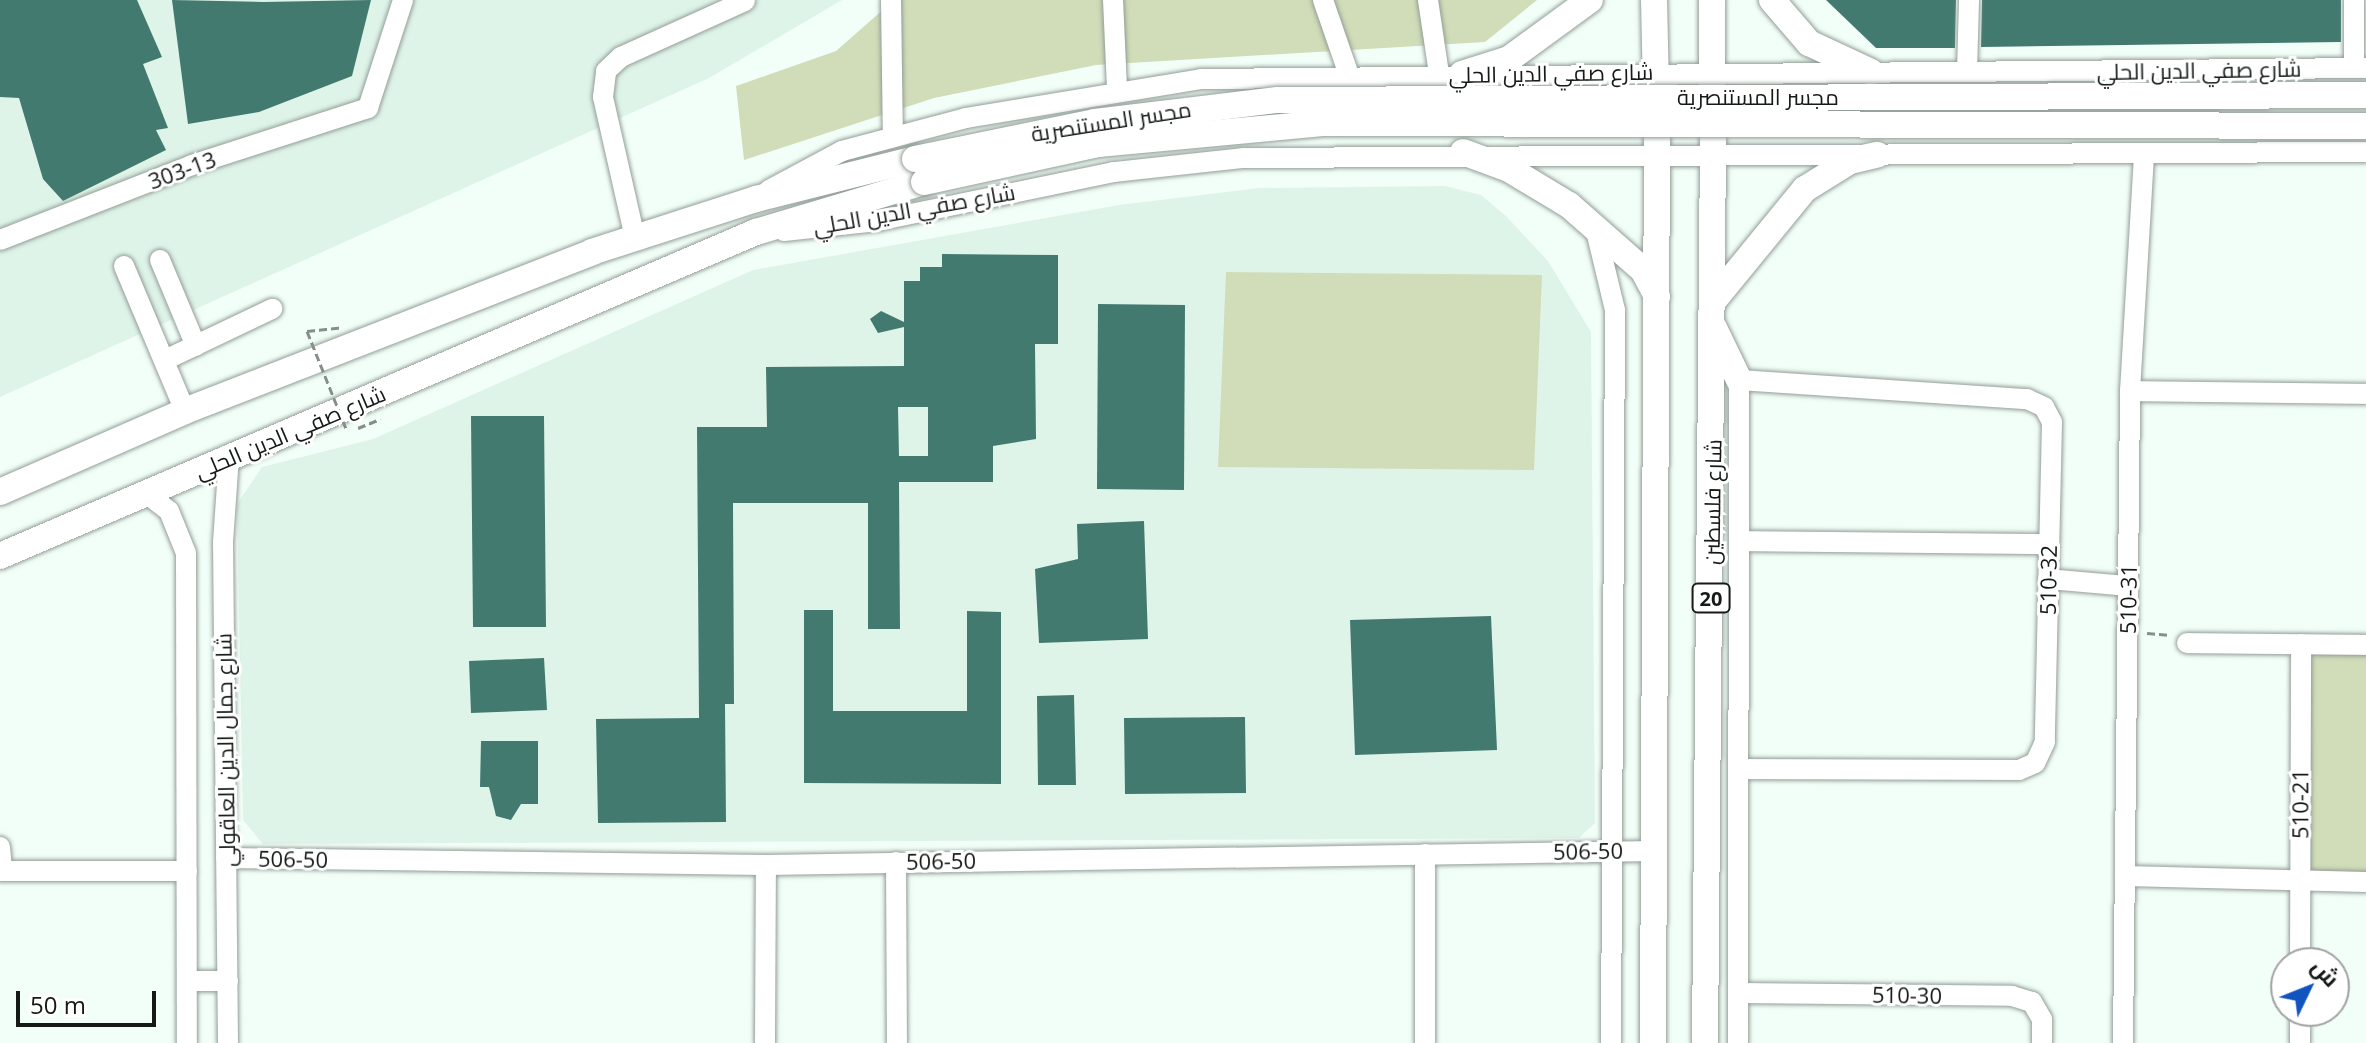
<!DOCTYPE html>
<meta charset="utf-8">
<style>
body{margin:0}
#map{position:relative;width:2366px;height:1043px;overflow:hidden;background:#f2fff8;font-family:"Open Sans",Cairo,sans-serif}
div>[style]{position:absolute}
.built>*{inset:0;background:#dff4e8}
.green>*{inset:0;background:#d1dcb8}
.building>*{inset:0;background:#427a70}
.path>*{height:3px;margin-top:-1.5px;transform-origin:0;background:repeating-linear-gradient(90deg,#858e89 0 8px,transparent 0 12px)}
.roads{filter:drop-shadow(0 0 2px #929e97) drop-shadow(0 0 2px #929e97)}
.minor>*{height:20px;margin:-10px;padding:0 10px;transform-origin:10px;border-radius:10px;background:#fff}
.major>*{height:26px;margin:-13px;padding:0 13px;transform-origin:13px;border-radius:13px;background:#fff}
.path-bridge>*{height:3px;margin-top:-1.5px;transform-origin:0;background:repeating-linear-gradient(90deg,#858e89 0 8px,transparent 0 12px)}
.bridges{filter:drop-shadow(0 0 2px #929e97) drop-shadow(0 0 2px #929e97)}
.major-bridge>*{height:26px;margin:-13px;padding:0 13px;transform-origin:13px;border-radius:13px;background:#fff}
span{translate:-50% -50%;white-space:nowrap;text-align:center;line-height:1.15;-webkit-text-stroke:6px #fff;paint-order:stroke}
.shield-label span{padding:2px 6px;background:#fff;border:2px solid;border-radius:6px;-webkit-text-stroke-width:0}
.shield-label{font-size:20px;color:#151a17;font-weight:700}
.street-label{font-size:22px;color:#151a17}
.north{position:absolute;left:2270px;top:947px;width:80px;height:80px;box-sizing:border-box;background:#fff;border:2px solid #a1a3a2;border-radius:50%;rotate:47deg;font-size:22px;font-weight:700;line-height:32px;text-align:center;color:#151a17}
.north::after{content:'';display:block;margin:auto;width:28px;height:36px;background:#1154bf;clip-path:polygon(50% 0,100% 100%,50% 72%,0 100%)}
.scale{position:absolute;left:16px;top:991px;width:140px;height:36px;box-sizing:border-box;border:4px solid #151a17;border-top:0;padding-left:10px;font-size:24px;line-height:28px;white-space:nowrap;color:#151a17;-webkit-text-stroke:6px #fff;paint-order:stroke}
</style>
<div id="map">
<div class="built">
<i style="clip-path:polygon(0 0,842px 0,709px 78px,0 397px)"></i>
<i style="clip-path:polygon(1445px 186px,1481px 195px,1506px 216px,1548px 261px,1591px 332px,1595px 823px,1579px 838px,263px 844px,243px 820px,237px 504px,262px 467px,373px 439px,753px 270px,1119px 205px,1259px 188px)"></i>
</div>
<div class="green">
<i style="clip-path:polygon(894px 0,1537px 0,1485px 42px,1096px 65px,934px 98px,744px 160px,736px 86px,836px 51px)"></i>
<i style="clip-path:polygon(1226px 272px,1542px 275px,1534px 470px,1218px 467px)"></i>
<i style="clip-path:polygon(2301px 644px,2366px 645px,2366px 882px,2299px 880px)"></i>
</div>
<div class="building">
<i style="clip-path:polygon(0 0,137px 0,162px 57px,143px 64px,168px 128px,156px 130px,166px 150px,63px 201px,43px 179px,19px 98px,0 97px)"></i>
<i style="clip-path:polygon(172px 0,263px 2px,371px 0,352px 76px,259px 112px,188px 124px)"></i>
<i style="clip-path:polygon(1826px 0,1956px 0,1955px 48px,1876px 48px)"></i>
<i style="clip-path:polygon(1982px 0,2341px 0,2341px 42px,1981px 47px)"></i>
<i style="clip-path:polygon(evenodd,942px 254px,1058px 255px,1058px 344px,1035px 344px,1036px 439px,993px 446px,993px 482px,899px 482px,900px 629px,868px 629px,868px 503px,733px 503px,734px 704px,725px 704px,726px 822px,598px 823px,596px 719px,699px 718px,697px 427px,767px 427px,766px 367px,904px 366px,904px 327px,878px 333px,870px 319px,881px 311px,904px 322px,904px 281px,920px 281px,920px 267px,942px 267px,942px 254px,898px 407px,928px 407px,928px 456px,899px 456px,898px 407px)"></i>
<i style="clip-path:polygon(1098px 304px,1185px 305px,1184px 490px,1097px 489px)"></i>
<i style="clip-path:polygon(471px 416px,544px 416px,546px 627px,473px 627px)"></i>
<i style="clip-path:polygon(1144px 521px,1148px 639px,1039px 643px,1035px 569px,1078px 559px,1077px 524px)"></i>
<i style="clip-path:polygon(804px 610px,833px 610px,833px 711px,967px 711px,967px 611px,1001px 612px,1001px 784px,804px 783px)"></i>
<i style="clip-path:polygon(1491px 616px,1497px 750px,1355px 755px,1350px 620px)"></i>
<i style="clip-path:polygon(544px 658px,547px 710px,471px 713px,469px 661px)"></i>
<i style="clip-path:polygon(1074px 695px,1076px 785px,1038px 785px,1037px 696px)"></i>
<i style="clip-path:polygon(1245px 717px,1246px 793px,1125px 794px,1124px 718px)"></i>
<i style="clip-path:polygon(481px 741px,538px 741px,538px 804px,521px 804px,511px 820px,496px 816px,489px 787px,480px 787px)"></i>
</div>
<div class="path">
<i style="left:307px;top:331px;width:36px;rotate:-6deg"></i>
<i style="left:358px;top:428px;width:24px;rotate:-22deg"></i>
<i style="left:2147px;top:633px;width:24px;rotate:5deg"></i>
</div>
<div class="roads">
<div class="minor">
<i style="left:891px;top:0;width:136px;rotate:89.2deg"></i>
<i style="left:1113px;top:0;width:88px;rotate:87.4deg"></i>
<i style="left:1323px;top:0;width:79px;rotate:70.9deg"></i>
<i style="left:1428px;top:0;width:75px;rotate:81.5deg"></i>
<i style="left:2354px;top:0;width:68px;rotate:90deg"></i>
<i style="left:1967px;top:72px;width:72px;rotate:-88.4deg"></i>
<i style="left:769px;top:190px;width:83px;rotate:-28.1deg"></i>
<i style="left:842px;top:151px;width:128px;rotate:-14.9deg"></i>
<i style="left:966px;top:118px;width:238px;rotate:-9.4deg"></i>
<i style="left:1201px;top:79px;width:1165px;rotate:-0.54deg"></i>
<i style="left:784px;top:231px;width:94px;rotate:-6.1deg"></i>
<i style="left:877px;top:221px;width:242px;rotate:-11.7deg"></i>
<i style="left:1114px;top:172px;width:130px;rotate:-6.2deg"></i>
<i style="left:1243px;top:158px;width:1123px;rotate:-0.31deg"></i>
<i style="left:1596px;top:231px;width:81px;rotate:76.5deg"></i>
<i style="left:1615px;top:310px;width:733px;rotate:90.31deg"></i>
<i style="left:635px;top:238px;width:145px;rotate:-102.8deg"></i>
<i style="left:603px;top:97px;width:26px;rotate:-83deg"></i>
<i style="left:606px;top:71px;width:21px;rotate:-43deg"></i>
<i style="left:621px;top:57px;width:136px;rotate:-24.3deg"></i>
<i style="left:0;top:240px;width:206px;rotate:-21.3deg"></i>
<i style="left:192px;top:165px;width:185px;rotate:-17.9deg"></i>
<i style="left:368px;top:108px;width:114px;rotate:-72deg"></i>
<i style="left:160px;top:260px;width:93px;rotate:67.3deg"></i>
<i style="left:124px;top:266px;width:157px;rotate:67.2deg"></i>
<i style="left:165px;top:360px;width:119px;rotate:-25.5deg"></i>
<i style="left:2130px;top:391px;width:236px;rotate:0.7deg"></i>
<i style="left:146px;top:493px;width:29px;rotate:38deg"></i>
<i style="left:169px;top:511px;width:45px;rotate:68deg"></i>
<i style="left:186px;top:553px;width:490px;rotate:89.9deg"></i>
<i style="left:1739px;top:541px;width:310px;rotate:0.6deg"></i>
<i style="left:2048px;top:579px;width:80px;rotate:5deg"></i>
<i style="left:2187px;top:643px;width:179px;rotate:0.6deg"></i>
<i style="left:0;top:847px;width:24px;rotate:85deg"></i>
<i style="left:226px;top:858px;width:540px;rotate:0.74deg"></i>
<i style="left:766px;top:865px;width:889px;rotate:-0.9deg"></i>
<i style="left:896px;top:862px;width:181px;rotate:89.7deg"></i>
<i style="left:0;top:871px;width:187px"></i>
<i style="left:2125px;top:876px;width:241px;rotate:1.4deg"></i>
<i style="left:2300px;top:963px;width:319px;rotate:-89.8deg"></i>
<i style="left:187px;top:981px;width:41px"></i>
<i style="left:1738px;top:993px;width:274px;rotate:0.6deg"></i>
<i style="left:2012px;top:996px;width:21px;rotate:17deg"></i>
<i style="left:2032px;top:1002px;width:20px;rotate:60deg"></i>
<i style="left:2042px;top:1019px;width:24px;rotate:90deg"></i>
<i style="left:2300px;top:1011px;width:32px;rotate:90deg"></i>
<i style="left:228px;top:1043px;width:501px;rotate:-90.57deg"></i>
<i style="left:223px;top:542px;width:85px;rotate:-86deg"></i>
<i style="left:765px;top:1043px;width:178px;rotate:-89.7deg"></i>
<i style="left:1425px;top:1043px;width:189px;rotate:-90deg"></i>
<i style="left:1738px;top:1043px;width:663px;rotate:-89.91deg"></i>
<i style="left:1739px;top:380px;width:289px;rotate:3.8deg"></i>
<i style="left:2027px;top:399px;width:19px;rotate:25deg"></i>
<i style="left:2044px;top:407px;width:17px;rotate:62deg"></i>
<i style="left:2052px;top:422px;width:320px;rotate:91.3deg"></i>
<i style="left:2045px;top:742px;width:23px;rotate:115deg"></i>
<i style="left:2035px;top:763px;width:17px;rotate:156deg"></i>
<i style="left:2019px;top:770px;width:280px;rotate:-179.8deg"></i>
<i style="left:2123px;top:1043px;width:652px;rotate:-89.38deg"></i>
<i style="left:2130px;top:391px;width:235px;rotate:-86.6deg"></i>
</div>
<div class="major">
<i style="left:1654px;top:0;width:88px;rotate:88.7deg"></i>
<i style="left:1712px;top:0;width:88px;rotate:90deg"></i>
<i style="left:1772px;top:0;width:57px;rotate:49.3deg"></i>
<i style="left:1809px;top:43px;width:68px;rotate:25.1deg"></i>
<i style="left:1462px;top:74px;width:49px;rotate:-17.7deg"></i>
<i style="left:1509px;top:59px;width:100px;rotate:-36.1deg"></i>
<i style="left:1463px;top:152px;width:49px;rotate:20.3deg"></i>
<i style="left:1509px;top:169px;width:70px;rotate:31deg"></i>
<i style="left:1569px;top:205px;width:98px;rotate:41.3deg"></i>
<i style="left:1643px;top:270px;width:30px;rotate:62deg"></i>
<i style="left:1714px;top:300px;width:144px;rotate:-50.7deg"></i>
<i style="left:1805px;top:189px;width:53px;rotate:-31.9deg"></i>
<i style="left:1850px;top:161px;width:28px;rotate:-13deg"></i>
<i style="left:1714px;top:328px;width:58px;rotate:64.3deg"></i>
<i style="left:0;top:492px;width:202px;rotate:-23.6deg"></i>
<i style="left:185px;top:411px;width:437px;rotate:-21.3deg"></i>
<i style="left:592px;top:252px;width:172px;rotate:-17.9deg"></i>
<i style="left:756px;top:199px;width:164px;rotate:-14.1deg"></i>
<i style="left:0;top:556px;width:823px;rotate:-23.2deg"></i>
<i style="left:756px;top:232px;width:175px;rotate:-16.6deg"></i>
<i style="left:1653px;top:1043px;width:906px;rotate:-89.75deg"></i>
<i style="left:1705px;top:1043px;width:905px;rotate:-89.49deg"></i>
</div>
</div>
<div class="path-bridge">
<i style="left:307px;top:331px;width:108px;rotate:68.2deg"></i>
</div>
<div class="bridges">
<div class="major-bridge">
<i style="left:915px;top:159px;width:184px;rotate:-11.6deg"></i>
<i style="left:1095px;top:122px;width:184px;rotate:-6.9deg"></i>
<i style="left:1278px;top:100px;width:1088px;rotate:-0.26deg"></i>
<i style="left:924px;top:182px;width:178px;rotate:-12.3deg"></i>
<i style="left:1098px;top:144px;width:226px;rotate:-5.3deg"></i>
<i style="left:1323px;top:123px;width:1043px;rotate:0.16deg"></i>
</div>
</div>
<div class="shield-label">
<span style="left:1711px;top:598px">20</span>
</div>
<div class="street-label">
<span style="left:2199px;top:70px;rotate:-1deg">شارع صفي الدين الحلي</span>
<span style="left:1551px;top:73px;rotate:-1deg">شارع صفي الدين الحلي</span>
<span style="left:1758px;top:97px">مجسر المستنصرية</span>
<span style="left:1111px;top:121px;rotate:-9deg">مجسر المستنصرية</span>
<span style="left:182px;top:170px;rotate:-20deg">303-13</span>
<span style="left:914px;top:209px;rotate:-10deg">شارع صفي الدين الحلي</span>
<span style="left:290px;top:432px;rotate:-23deg">شارع صفي الدين الحلي</span>
<span style="left:1712px;top:502px;rotate:-89deg">شارع فلسطين</span>
<span style="left:2048px;top:580px;rotate:-89deg">510-32</span>
<span style="left:2128px;top:599px;rotate:-89deg">510-31</span>
<span style="left:225px;top:750px;rotate:-91deg">شارع جمال الدين العاقولي</span>
<span style="left:2300px;top:804px;rotate:-90deg">510-21</span>
<span style="left:1588px;top:851px;rotate:-1deg">506-50</span>
<span style="left:293px;top:859px;rotate:1deg">506-50</span>
<span style="left:941px;top:861px;rotate:-1deg">506-50</span>
<span style="left:1907px;top:995px;rotate:1deg">510-30</span>
</div>
<div class="north">ش</div>
<div class="scale">50 m</div>
</div>
